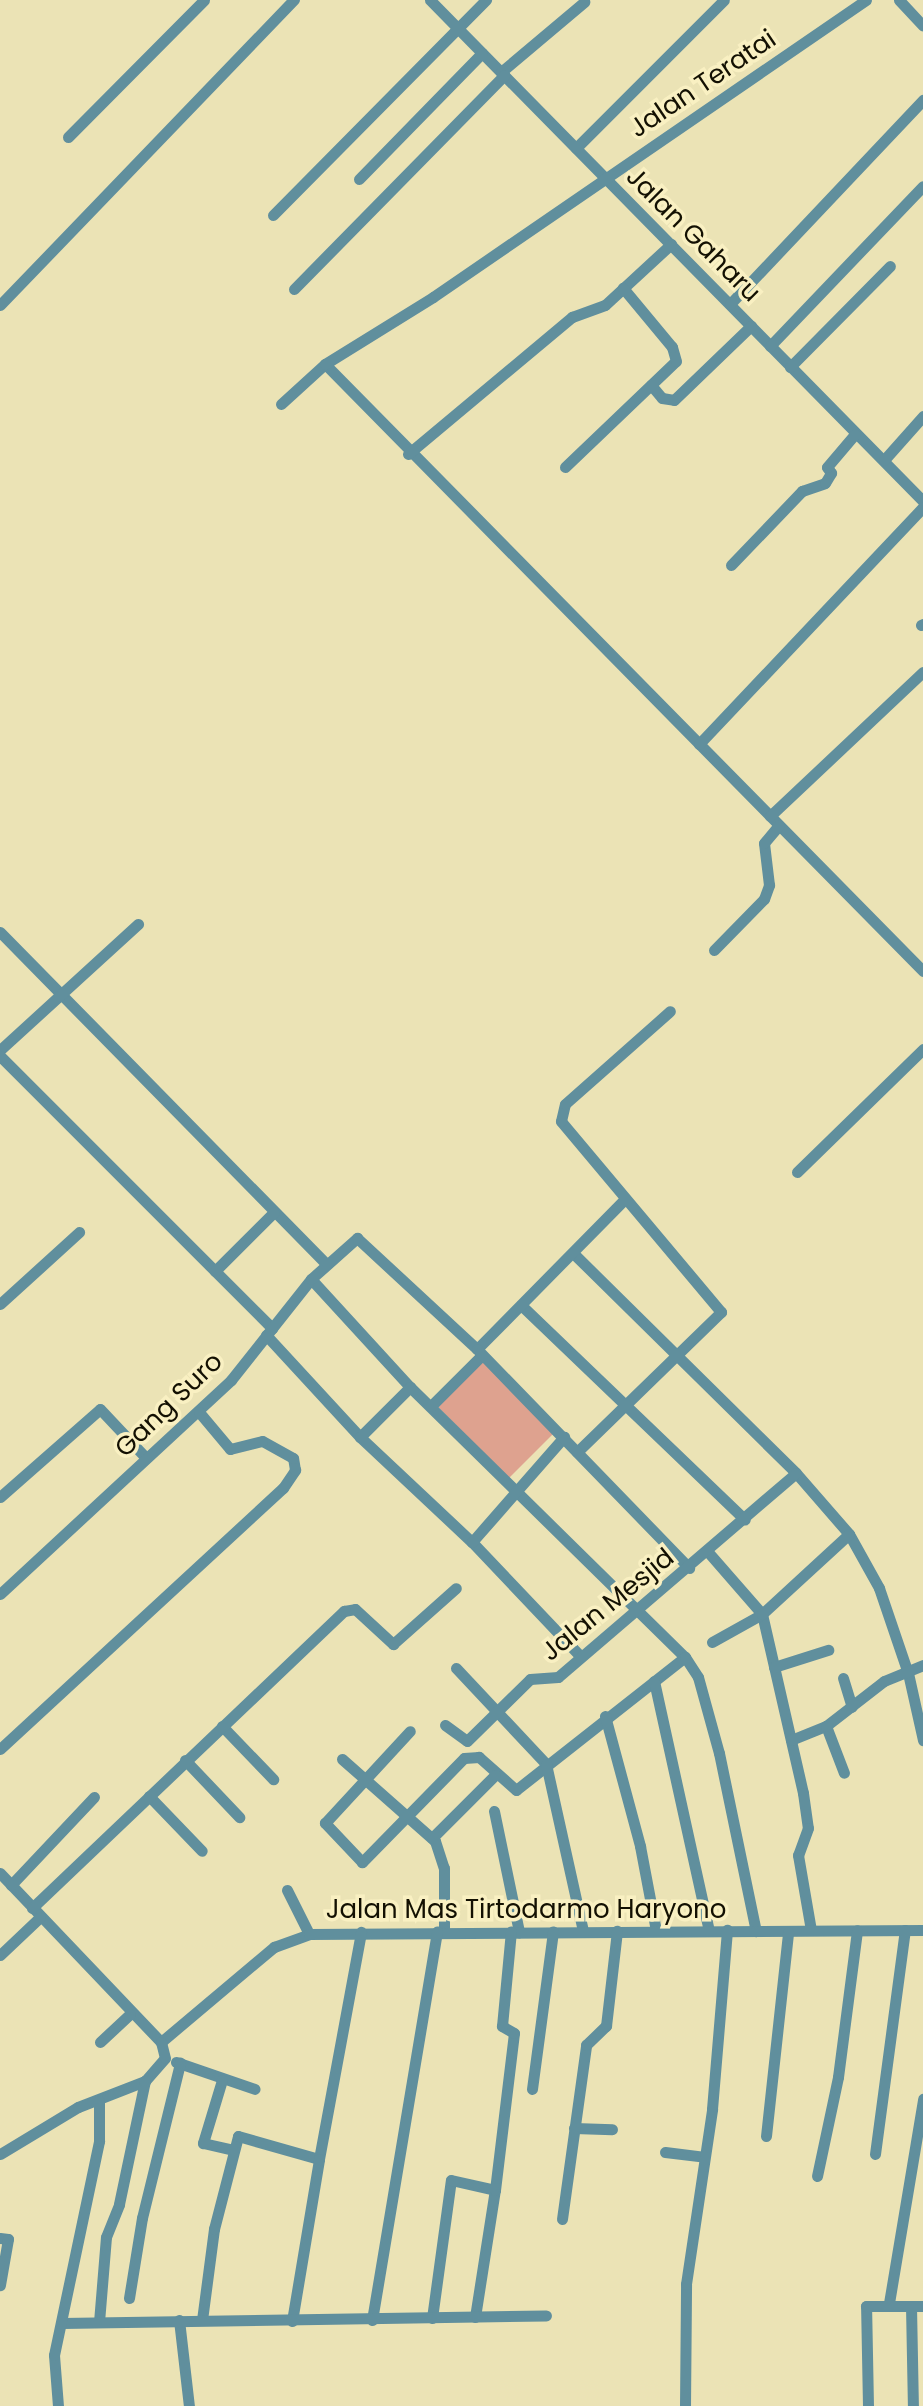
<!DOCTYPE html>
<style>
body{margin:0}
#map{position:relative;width:923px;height:2406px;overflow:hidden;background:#ebe3b5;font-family:Poppins,sans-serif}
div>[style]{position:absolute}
.green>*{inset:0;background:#dea28f}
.minor>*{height:11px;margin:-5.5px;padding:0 5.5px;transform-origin:5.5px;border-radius:5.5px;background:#608f9d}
span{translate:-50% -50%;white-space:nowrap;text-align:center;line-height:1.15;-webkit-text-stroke:7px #f9f0c2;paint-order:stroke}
.street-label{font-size:26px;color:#131002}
</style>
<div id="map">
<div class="green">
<i style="clip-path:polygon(483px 1359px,556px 1431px,509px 1478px,437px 1406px)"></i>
</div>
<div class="minor">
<i style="left:430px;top:0;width:703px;rotate:45.46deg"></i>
<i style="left:899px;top:0;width:35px;rotate:47deg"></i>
<i style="left:501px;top:72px;width:109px;rotate:-40.1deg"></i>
<i style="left:68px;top:137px;width:193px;rotate:-45.2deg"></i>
<i style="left:576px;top:148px;width:209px;rotate:-45deg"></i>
<i style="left:359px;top:179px;width:176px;rotate:-45.7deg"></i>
<i style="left:273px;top:215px;width:303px;rotate:-45.3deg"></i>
<i style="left:294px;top:289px;width:300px;rotate:-45.5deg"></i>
<i style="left:730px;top:304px;width:281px;rotate:-46.6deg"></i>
<i style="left:0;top:305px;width:424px;rotate:-46.1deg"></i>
<i style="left:770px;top:346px;width:221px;rotate:-46.3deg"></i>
<i style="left:325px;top:364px;width:852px;rotate:45.43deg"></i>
<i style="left:790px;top:367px;width:142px;rotate:-45.3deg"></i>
<i style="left:651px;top:385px;width:17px;rotate:50deg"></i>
<i style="left:662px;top:398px;width:12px;rotate:9deg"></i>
<i style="left:674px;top:400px;width:107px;rotate:-43.9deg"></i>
<i style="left:281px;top:404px;width:59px;rotate:-42.3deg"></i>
<i style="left:325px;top:364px;width:127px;rotate:-31.8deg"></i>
<i style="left:433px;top:297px;width:525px;rotate:-34.45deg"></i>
<i style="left:408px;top:454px;width:214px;rotate:-39.9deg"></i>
<i style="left:572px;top:317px;width:35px;rotate:-20deg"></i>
<i style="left:605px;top:305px;width:90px;rotate:-42.7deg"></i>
<i style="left:884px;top:460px;width:59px;rotate:-48.4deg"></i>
<i style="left:565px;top:467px;width:153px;rotate:-43.7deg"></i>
<i style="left:676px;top:361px;width:15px;rotate:-106deg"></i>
<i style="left:672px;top:347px;width:77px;rotate:-129.7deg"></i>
<i style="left:731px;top:565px;width:103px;rotate:-46.2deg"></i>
<i style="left:802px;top:491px;width:24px;rotate:-19deg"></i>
<i style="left:825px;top:483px;width:12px;rotate:-59deg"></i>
<i style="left:831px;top:473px;width:7px;rotate:-124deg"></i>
<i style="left:827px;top:467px;width:43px;rotate:-49.7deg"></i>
<i style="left:921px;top:625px;width:2px;rotate:-27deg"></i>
<i style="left:699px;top:744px;width:326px;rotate:-46.6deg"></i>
<i style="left:770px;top:816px;width:210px;rotate:-43.3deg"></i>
<i style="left:0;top:932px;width:465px;rotate:45.5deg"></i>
<i style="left:714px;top:950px;width:71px;rotate:-45.6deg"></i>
<i style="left:764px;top:899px;width:15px;rotate:-70deg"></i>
<i style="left:769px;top:885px;width:42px;rotate:-96.8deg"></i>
<i style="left:764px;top:843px;width:23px;rotate:-50deg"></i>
<i style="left:0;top:1050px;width:187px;rotate:-42.4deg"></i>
<i style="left:0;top:1056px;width:385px;rotate:45deg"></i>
<i style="left:797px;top:1172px;width:176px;rotate:-44.3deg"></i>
<i style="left:575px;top:1255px;width:310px;rotate:44.6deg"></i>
<i style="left:796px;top:1473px;width:81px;rotate:49deg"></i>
<i style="left:849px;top:1534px;width:62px;rotate:60.9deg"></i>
<i style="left:879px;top:1588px;width:90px;rotate:71.2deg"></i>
<i style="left:908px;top:1673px;width:69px;rotate:77.4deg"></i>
<i style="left:215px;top:1271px;width:83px;rotate:-45deg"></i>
<i style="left:311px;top:1279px;width:147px;rotate:47.5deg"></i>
<i style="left:410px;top:1387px;width:385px;rotate:44.5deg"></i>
<i style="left:685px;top:1657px;width:215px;rotate:141.8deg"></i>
<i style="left:516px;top:1790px;width:50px;rotate:-138.3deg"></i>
<i style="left:479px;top:1757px;width:15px;rotate:176deg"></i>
<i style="left:464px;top:1758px;width:146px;rotate:134.4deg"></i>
<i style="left:362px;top:1862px;width:54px;rotate:-133.5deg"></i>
<i style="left:325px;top:1823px;width:125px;rotate:-47.3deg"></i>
<i style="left:0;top:1304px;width:107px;rotate:-42.3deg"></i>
<i style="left:521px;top:1305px;width:310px;rotate:43.8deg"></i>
<i style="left:266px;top:1335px;width:139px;rotate:47.3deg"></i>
<i style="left:360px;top:1437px;width:154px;rotate:43.2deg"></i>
<i style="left:472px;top:1542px;width:158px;rotate:46.5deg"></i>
<i style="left:477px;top:1349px;width:208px;rotate:-45.4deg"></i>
<i style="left:431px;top:1406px;width:72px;rotate:-45deg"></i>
<i style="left:360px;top:1437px;width:71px;rotate:-45deg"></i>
<i style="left:577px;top:1452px;width:201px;rotate:-44.2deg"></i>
<i style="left:721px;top:1312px;width:249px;rotate:-130deg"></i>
<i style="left:561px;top:1121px;width:17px;rotate:-77deg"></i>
<i style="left:565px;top:1104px;width:140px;rotate:-41.5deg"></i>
<i style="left:0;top:1497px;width:133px;rotate:-41.3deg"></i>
<i style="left:100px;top:1409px;width:67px;rotate:46.8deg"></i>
<i style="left:472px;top:1542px;width:140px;rotate:-48.8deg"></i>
<i style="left:708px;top:1552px;width:82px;rotate:48.9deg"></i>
<i style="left:762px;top:1614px;width:184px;rotate:77.1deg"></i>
<i style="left:803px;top:1793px;width:35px;rotate:82deg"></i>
<i style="left:808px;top:1828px;width:29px;rotate:110deg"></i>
<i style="left:798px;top:1855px;width:76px;rotate:80.2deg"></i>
<i style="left:0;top:1594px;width:315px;rotate:-42.8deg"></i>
<i style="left:231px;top:1380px;width:129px;rotate:-51.6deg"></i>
<i style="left:311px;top:1279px;width:62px;rotate:-41.7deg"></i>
<i style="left:357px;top:1238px;width:163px;rotate:42.8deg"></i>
<i style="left:477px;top:1349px;width:305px;rotate:45.9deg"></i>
<i style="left:712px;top:1642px;width:57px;rotate:-29.2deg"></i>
<i style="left:762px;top:1614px;width:118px;rotate:-42.6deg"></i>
<i style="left:685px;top:1657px;width:24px;rotate:57deg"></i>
<i style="left:698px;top:1677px;width:79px;rotate:74.6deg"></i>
<i style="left:719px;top:1753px;width:182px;rotate:78.3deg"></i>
<i style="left:774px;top:1667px;width:57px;rotate:-17.5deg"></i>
<i style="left:456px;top:1668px;width:132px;rotate:46.8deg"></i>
<i style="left:546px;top:1764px;width:171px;rotate:77.5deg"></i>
<i style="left:843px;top:1678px;width:30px;rotate:73deg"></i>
<i style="left:654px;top:1681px;width:256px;rotate:77.6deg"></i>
<i style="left:605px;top:1716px;width:135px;rotate:74.9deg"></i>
<i style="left:640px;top:1846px;width:86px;rotate:79.3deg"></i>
<i style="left:445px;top:1725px;width:27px;rotate:36deg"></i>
<i style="left:467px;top:1741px;width:88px;rotate:-44.5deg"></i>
<i style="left:530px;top:1679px;width:28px;rotate:-4deg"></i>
<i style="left:558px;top:1677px;width:313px;rotate:-40.6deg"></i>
<i style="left:222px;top:1726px;width:74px;rotate:46.1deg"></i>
<i style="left:826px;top:1726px;width:50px;rotate:69deg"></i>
<i style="left:791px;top:1740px;width:38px;rotate:-22deg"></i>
<i style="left:826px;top:1726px;width:73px;rotate:-37.8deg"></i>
<i style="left:884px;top:1681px;width:42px;rotate:-22.3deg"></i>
<i style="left:0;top:1749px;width:385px;rotate:-42.7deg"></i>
<i style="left:283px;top:1488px;width:22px;rotate:-56deg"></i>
<i style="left:295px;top:1470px;width:12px;rotate:-99deg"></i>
<i style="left:293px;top:1458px;width:35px;rotate:-151deg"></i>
<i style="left:262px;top:1441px;width:33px;rotate:166deg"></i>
<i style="left:230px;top:1449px;width:48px;rotate:-130deg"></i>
<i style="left:342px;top:1759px;width:124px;rotate:41.4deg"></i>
<i style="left:435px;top:1841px;width:28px;rotate:72deg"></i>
<i style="left:444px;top:1868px;width:63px;rotate:90deg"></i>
<i style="left:185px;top:1760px;width:79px;rotate:46.5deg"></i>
<i style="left:149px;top:1796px;width:76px;rotate:46.1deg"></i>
<i style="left:494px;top:1811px;width:124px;rotate:78.3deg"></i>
<i style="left:432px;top:1838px;width:89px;rotate:-45deg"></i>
<i style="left:0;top:1873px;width:233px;rotate:46.4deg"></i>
<i style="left:11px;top:1885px;width:121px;rotate:-46.7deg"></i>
<i style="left:287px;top:1890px;width:49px;rotate:63.4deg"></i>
<i style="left:32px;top:1908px;width:431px;rotate:-43.6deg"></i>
<i style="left:344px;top:1611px;width:11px;rotate:-10deg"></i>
<i style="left:355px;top:1609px;width:52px;rotate:42.6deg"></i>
<i style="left:393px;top:1644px;width:84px;rotate:-41.6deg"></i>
<i style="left:0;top:1955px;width:55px;rotate:-43.5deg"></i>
<i style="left:100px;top:2042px;width:41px;rotate:-43deg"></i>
<i style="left:161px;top:2042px;width:148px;rotate:-40.1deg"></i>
<i style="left:274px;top:1947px;width:37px;rotate:-20deg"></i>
<i style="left:309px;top:1934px;width:614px;rotate:-0.37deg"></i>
<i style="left:176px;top:2062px;width:83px;rotate:18.9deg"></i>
<i style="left:222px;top:2080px;width:66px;rotate:106.8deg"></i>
<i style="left:203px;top:2143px;width:31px;rotate:13deg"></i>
<i style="left:532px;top:2089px;width:159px;rotate:-82.4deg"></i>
<i style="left:574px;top:2128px;width:38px;rotate:2deg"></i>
<i style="left:766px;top:2136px;width:205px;rotate:-83.8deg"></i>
<i style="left:665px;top:2152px;width:38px;rotate:7deg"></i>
<i style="left:0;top:2154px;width:91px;rotate:-31.1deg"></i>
<i style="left:78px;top:2107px;width:72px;rotate:-21.2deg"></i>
<i style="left:145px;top:2081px;width:30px;rotate:-49deg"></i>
<i style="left:165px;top:2058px;width:16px;rotate:-104deg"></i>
<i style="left:875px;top:2154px;width:226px;rotate:-82.4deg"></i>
<i style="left:817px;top:2176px;width:101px;rotate:-78deg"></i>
<i style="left:838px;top:2077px;width:148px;rotate:-82.6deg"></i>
<i style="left:562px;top:2219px;width:176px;rotate:-82.1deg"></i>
<i style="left:586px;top:2045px;width:28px;rotate:-44deg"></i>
<i style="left:606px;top:2026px;width:96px;rotate:-83.4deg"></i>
<i style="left:0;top:2238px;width:8px;rotate:7deg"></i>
<i style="left:8px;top:2239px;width:47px;rotate:99.9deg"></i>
<i style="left:129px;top:2298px;width:81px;rotate:-80.8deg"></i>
<i style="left:142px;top:2218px;width:160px;rotate:-76.2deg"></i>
<i style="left:889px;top:2303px;width:207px;rotate:-80.5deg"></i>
<i style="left:911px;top:2306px;width:100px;rotate:88.9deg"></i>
<i style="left:475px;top:2317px;width:129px;rotate:-81.1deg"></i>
<i style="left:432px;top:2318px;width:139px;rotate:-82.2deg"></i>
<i style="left:451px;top:2180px;width:45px;rotate:12.8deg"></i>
<i style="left:495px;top:2190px;width:158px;rotate:-83.1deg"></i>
<i style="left:514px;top:2033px;width:14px;rotate:-150deg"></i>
<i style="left:502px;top:2026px;width:95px;rotate:-84.6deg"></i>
<i style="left:179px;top:2320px;width:87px;rotate:83.4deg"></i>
<i style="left:202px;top:2320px;width:92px;rotate:-82.5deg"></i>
<i style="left:214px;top:2229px;width:96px;rotate:-75.5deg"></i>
<i style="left:238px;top:2136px;width:84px;rotate:15.9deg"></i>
<i style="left:319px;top:2159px;width:231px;rotate:-79.5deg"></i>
<i style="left:372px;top:2320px;width:394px;rotate:-80.5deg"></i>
<i style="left:292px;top:2321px;width:164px;rotate:-80.5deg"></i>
<i style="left:99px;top:2322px;width:85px;rotate:-85.3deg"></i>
<i style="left:106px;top:2237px;width:35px;rotate:-68deg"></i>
<i style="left:119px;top:2204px;width:126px;rotate:-78.1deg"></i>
<i style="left:62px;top:2323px;width:484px;rotate:-0.9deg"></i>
<i style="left:58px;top:2406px;width:51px;rotate:-94.5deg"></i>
<i style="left:54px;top:2355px;width:219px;rotate:-78.1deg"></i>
<i style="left:99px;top:2141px;width:40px;rotate:-90deg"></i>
<i style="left:685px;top:2406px;width:122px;rotate:-89.5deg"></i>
<i style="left:686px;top:2284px;width:177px;rotate:-81.5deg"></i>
<i style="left:712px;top:2109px;width:180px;rotate:-85.2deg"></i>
<i style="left:868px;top:2406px;width:100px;rotate:-91.1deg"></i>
<i style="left:866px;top:2306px;width:57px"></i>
</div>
<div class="street-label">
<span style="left:703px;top:84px;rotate:-34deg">Jalan Teratai</span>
<span style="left:693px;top:235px;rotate:45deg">Jalan Gaharu</span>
<span style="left:169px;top:1405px;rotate:-44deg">Gang Suro</span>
<span style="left:608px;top:1605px;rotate:-39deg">Jalan Mesjid</span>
<span style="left:526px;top:1910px">Jalan Mas Tirtodarmo Haryono</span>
</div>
</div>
